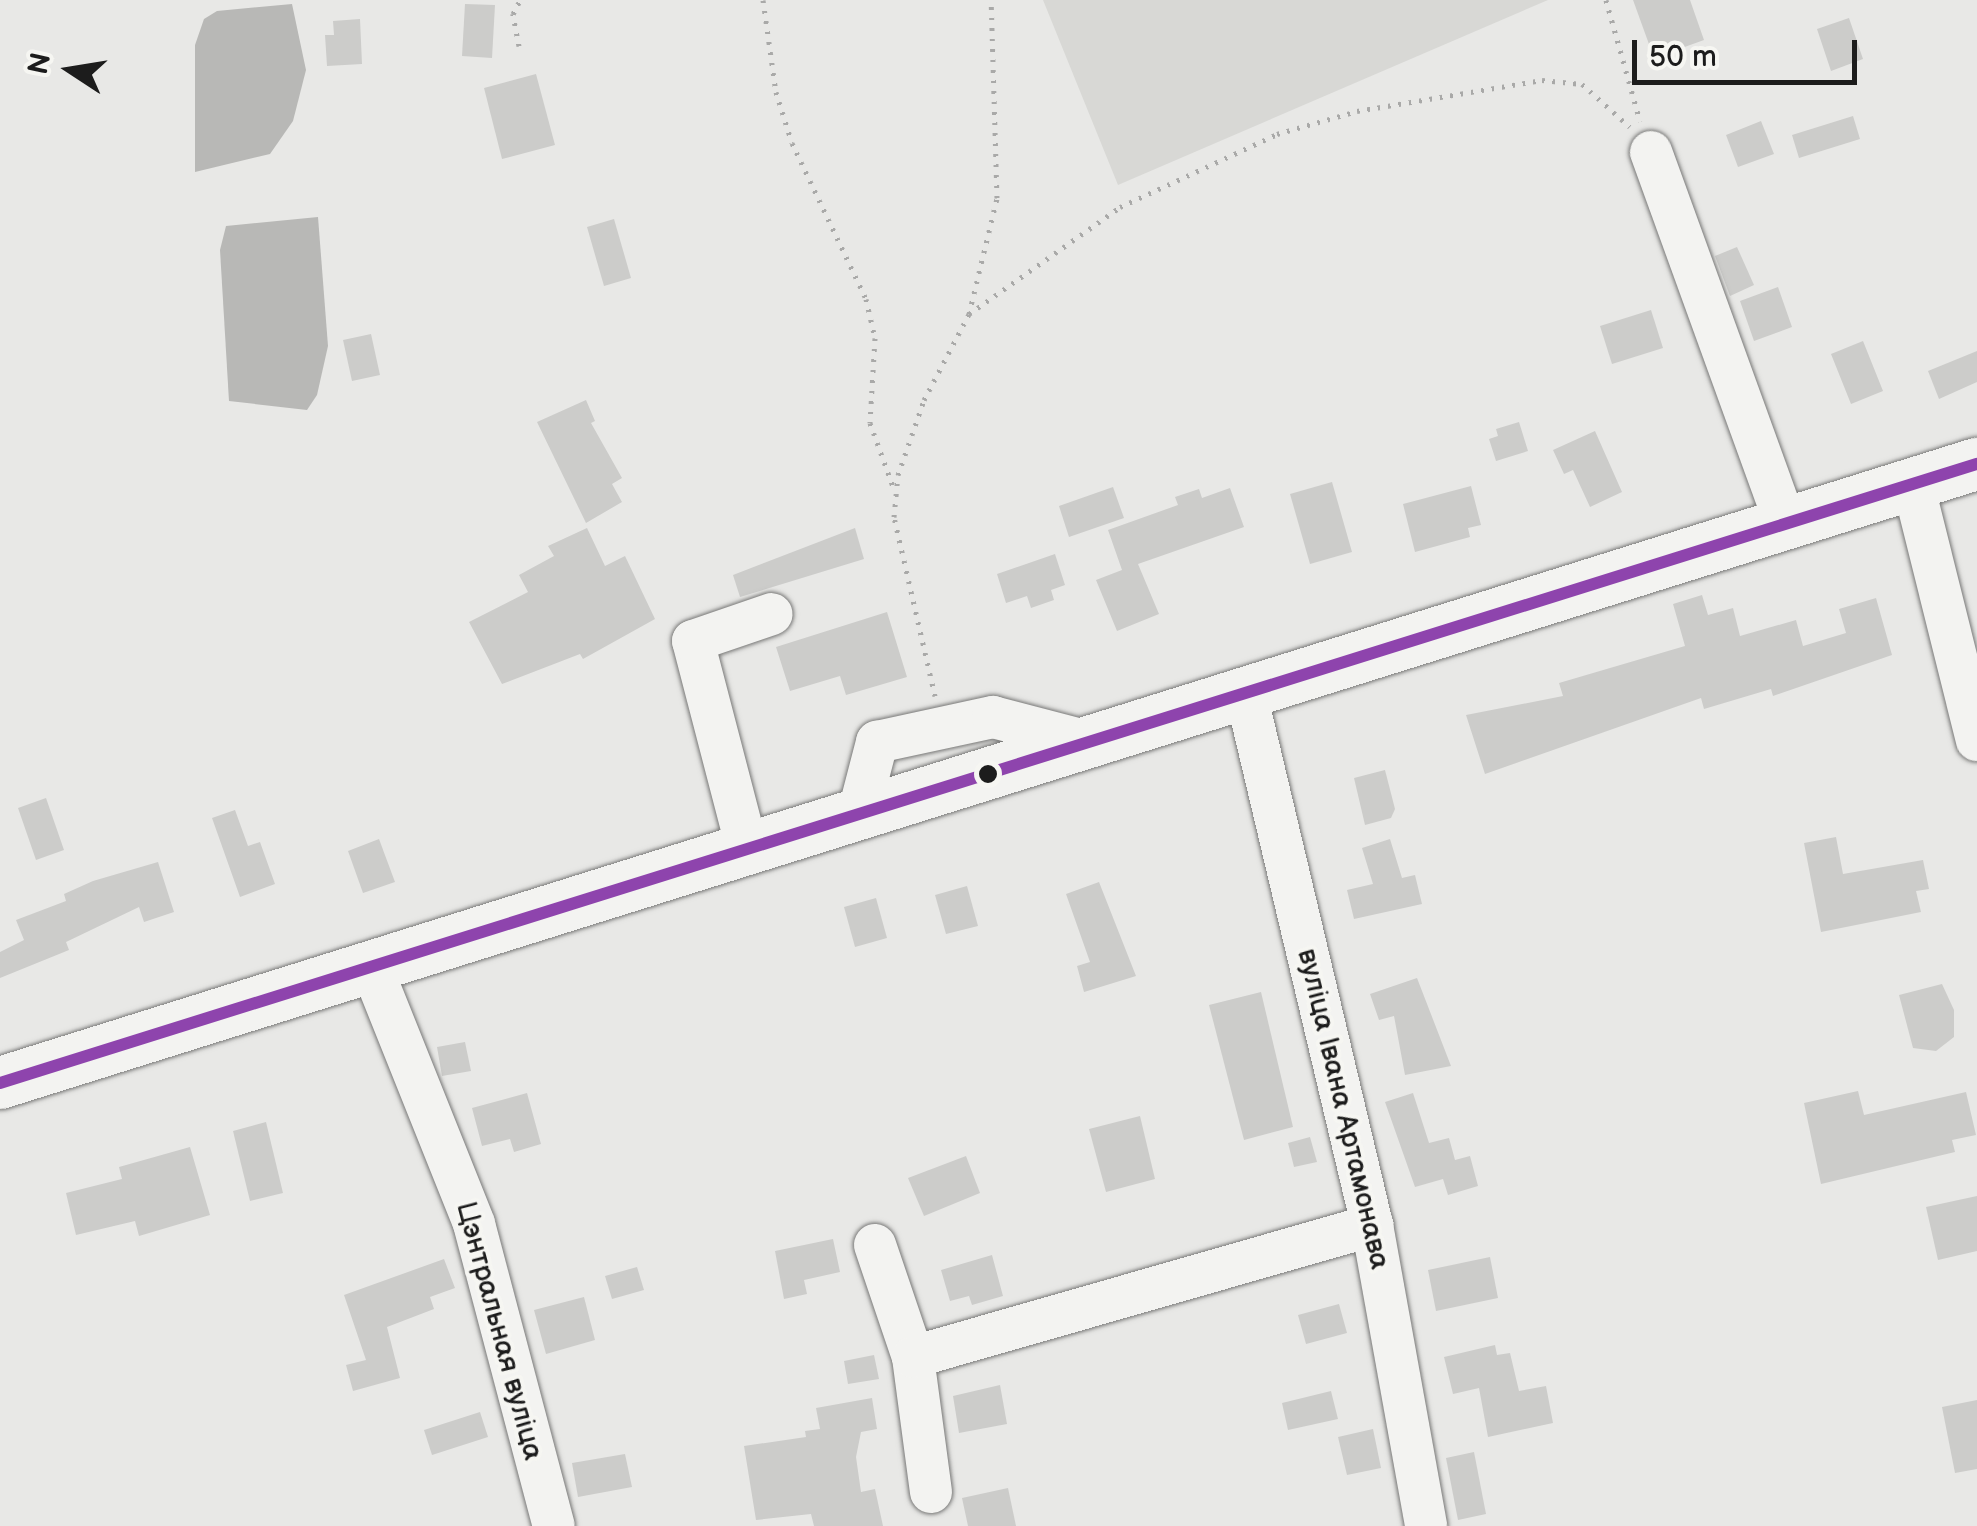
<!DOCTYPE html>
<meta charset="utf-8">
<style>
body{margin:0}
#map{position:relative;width:1977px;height:1526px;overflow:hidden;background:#e8e8e6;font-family:"Balsamiq Sans",sans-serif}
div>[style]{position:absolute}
.built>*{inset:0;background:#d8d8d5}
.water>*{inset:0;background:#b8b8b6}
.building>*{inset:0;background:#ccccca}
.path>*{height:5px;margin-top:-2.5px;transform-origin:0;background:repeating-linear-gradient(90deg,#a9a9a8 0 2.5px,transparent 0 10.5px)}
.roads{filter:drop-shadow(0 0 2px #787877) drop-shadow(0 0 2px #787877)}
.minor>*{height:42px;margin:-21px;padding:0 21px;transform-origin:21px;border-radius:21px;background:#f3f3f1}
.major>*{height:52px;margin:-26px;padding:0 26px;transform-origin:26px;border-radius:26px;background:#f3f3f1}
.bus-1>*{height:12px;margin:-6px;padding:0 6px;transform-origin:6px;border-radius:6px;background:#8e44ad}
.dots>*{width:28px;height:28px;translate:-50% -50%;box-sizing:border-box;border:5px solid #f6f6f2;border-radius:50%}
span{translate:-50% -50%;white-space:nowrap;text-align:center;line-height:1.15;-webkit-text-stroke:8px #f6f6f2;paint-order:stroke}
.street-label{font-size:28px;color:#1c1c1c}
.north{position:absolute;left:20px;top:20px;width:100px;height:100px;-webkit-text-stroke:8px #f6f6f2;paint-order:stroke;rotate:282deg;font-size:28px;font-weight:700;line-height:40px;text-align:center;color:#1c1c1c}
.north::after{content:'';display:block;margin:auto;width:35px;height:45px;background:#1c1c1c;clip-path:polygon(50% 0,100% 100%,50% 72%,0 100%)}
.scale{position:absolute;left:1632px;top:40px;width:225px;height:45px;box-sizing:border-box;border:5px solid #1c1c1c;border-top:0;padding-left:12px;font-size:30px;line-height:35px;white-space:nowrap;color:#1c1c1c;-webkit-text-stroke:8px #f6f6f2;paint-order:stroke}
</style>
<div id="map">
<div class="built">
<i style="clip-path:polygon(1043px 0,1548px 0,1118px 185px)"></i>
</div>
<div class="water">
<i style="clip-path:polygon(292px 4px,306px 70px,293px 121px,270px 154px,195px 172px,195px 45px,204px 19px,217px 11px)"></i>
<i style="clip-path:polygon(318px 217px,328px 346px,317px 395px,307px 410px,229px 401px,220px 250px,226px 226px)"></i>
</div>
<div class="building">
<i style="clip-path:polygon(1633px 0,1690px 0,1704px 40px,1654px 58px)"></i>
<i style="clip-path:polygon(465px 4px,495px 5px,492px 58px,462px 56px)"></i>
<i style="clip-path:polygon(1849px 18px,1863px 59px,1831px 71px,1817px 29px)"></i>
<i style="clip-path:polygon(360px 19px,362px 64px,327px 66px,325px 35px,334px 35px,333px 21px)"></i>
<i style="clip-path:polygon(536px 74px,555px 145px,502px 159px,484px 88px)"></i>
<i style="clip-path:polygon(1853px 116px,1860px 139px,1799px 158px,1792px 135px)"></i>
<i style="clip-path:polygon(1761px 121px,1774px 154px,1738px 167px,1726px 135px)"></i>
<i style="clip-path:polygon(614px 219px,631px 278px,604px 286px,587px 227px)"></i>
<i style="clip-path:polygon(1737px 247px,1754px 285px,1730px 296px,1715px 256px)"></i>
<i style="clip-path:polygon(1778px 287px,1792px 327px,1754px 341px,1740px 301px)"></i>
<i style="clip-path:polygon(1651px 310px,1663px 348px,1612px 364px,1600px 326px)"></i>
<i style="clip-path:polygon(371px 334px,380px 375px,352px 381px,343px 340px)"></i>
<i style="clip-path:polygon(1863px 341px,1883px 391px,1851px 404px,1831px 354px)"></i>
<i style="clip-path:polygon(1977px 351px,1977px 382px,1939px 399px,1928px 371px)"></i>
<i style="clip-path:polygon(586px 400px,595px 421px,591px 423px,622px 478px,612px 484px,622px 502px,586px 523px,537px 422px)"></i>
<i style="clip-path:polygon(1519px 422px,1528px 451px,1496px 461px,1489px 439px,1498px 436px,1496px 429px)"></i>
<i style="clip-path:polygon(1595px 431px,1622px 492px,1590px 507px,1573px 470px,1564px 474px,1553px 450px)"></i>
<i style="clip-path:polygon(1332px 482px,1352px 552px,1310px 564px,1290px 494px)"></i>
<i style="clip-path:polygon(1471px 486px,1481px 525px,1468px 528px,1470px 537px,1415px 552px,1403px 504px)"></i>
<i style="clip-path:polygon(1113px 487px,1124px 518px,1069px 537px,1059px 506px)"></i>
<i style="clip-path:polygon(1230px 488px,1244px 527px,1138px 564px,1159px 614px,1117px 631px,1096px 580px,1122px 570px,1108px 530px,1178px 505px,1175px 497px,1199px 489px,1202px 498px)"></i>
<i style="clip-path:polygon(587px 528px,605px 566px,625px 556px,655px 619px,583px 659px,580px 654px,502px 684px,469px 622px,528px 592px,519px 575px,554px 556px,548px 546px)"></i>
<i style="clip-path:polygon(855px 528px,864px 559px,740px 597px,733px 575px)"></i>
<i style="clip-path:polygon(1055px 554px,1065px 585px,1051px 590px,1054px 600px,1031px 608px,1027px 596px,1006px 603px,997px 574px)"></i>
<i style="clip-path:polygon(1702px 595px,1708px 615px,1733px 608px,1740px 636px,1796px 620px,1803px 646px,1846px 633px,1839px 609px,1876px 598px,1892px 655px,1773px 696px,1771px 689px,1704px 709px,1701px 698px,1485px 774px,1466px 715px,1563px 696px,1559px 683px,1685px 646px,1673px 604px)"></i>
<i style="clip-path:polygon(887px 612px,907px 677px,846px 695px,840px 676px,790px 691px,776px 647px)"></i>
<i style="clip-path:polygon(1385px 770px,1395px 809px,1391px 818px,1365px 825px,1354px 778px)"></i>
<i style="clip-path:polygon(46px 798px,64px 850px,36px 860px,18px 808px)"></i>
<i style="clip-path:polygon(235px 810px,248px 846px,260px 842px,275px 884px,240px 897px,212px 818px)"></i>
<i style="clip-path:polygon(1836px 837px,1843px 874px,1923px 860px,1929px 889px,1916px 891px,1921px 912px,1821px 932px,1804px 843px)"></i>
<i style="clip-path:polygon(379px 839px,395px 882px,363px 893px,348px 851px)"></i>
<i style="clip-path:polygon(1390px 839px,1402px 878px,1415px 875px,1422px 904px,1354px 919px,1347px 890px,1373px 884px,1362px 848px)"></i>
<i style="clip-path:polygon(158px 862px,174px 912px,144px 922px,139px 907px,66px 942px,69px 950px,0 978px,0 952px,24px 940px,16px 920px,66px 901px,64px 894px,93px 881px)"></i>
<i style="clip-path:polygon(1099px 882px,1136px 976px,1084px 992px,1077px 966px,1090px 962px,1066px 894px)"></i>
<i style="clip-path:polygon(967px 886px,978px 926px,946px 934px,935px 895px)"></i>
<i style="clip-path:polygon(876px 898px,887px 938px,855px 947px,844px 907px)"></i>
<i style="clip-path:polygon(1417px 978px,1451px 1066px,1405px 1075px,1394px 1016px,1379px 1020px,1370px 994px)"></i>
<i style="clip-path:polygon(1942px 984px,1954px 1010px,1954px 1037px,1936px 1051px,1913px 1048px,1899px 995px)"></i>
<i style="clip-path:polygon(1261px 992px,1293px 1127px,1244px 1140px,1209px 1005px)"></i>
<i style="clip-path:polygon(465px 1042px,471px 1071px,442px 1076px,437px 1047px)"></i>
<i style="clip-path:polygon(1858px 1091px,1864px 1115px,1966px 1092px,1976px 1135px,1952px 1140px,1955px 1152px,1821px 1184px,1804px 1103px)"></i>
<i style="clip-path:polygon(527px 1093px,541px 1144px,514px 1152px,510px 1139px,482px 1146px,472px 1108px)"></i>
<i style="clip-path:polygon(1413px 1093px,1429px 1143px,1449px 1138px,1455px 1160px,1470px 1156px,1478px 1186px,1448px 1195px,1443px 1179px,1415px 1187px,1385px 1102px)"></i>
<i style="clip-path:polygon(1140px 1116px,1155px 1179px,1106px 1192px,1089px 1129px)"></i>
<i style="clip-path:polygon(266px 1122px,283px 1193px,250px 1201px,233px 1131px)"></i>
<i style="clip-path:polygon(1310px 1137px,1317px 1162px,1294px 1167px,1288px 1143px)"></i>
<i style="clip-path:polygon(190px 1147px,210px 1215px,139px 1236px,135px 1221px,76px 1235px,66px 1193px,122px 1179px,119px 1167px)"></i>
<i style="clip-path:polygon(966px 1156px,980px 1193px,924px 1216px,908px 1178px)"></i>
<i style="clip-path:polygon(1977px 1196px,1977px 1251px,1938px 1260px,1926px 1207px)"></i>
<i style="clip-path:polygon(833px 1239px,840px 1272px,804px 1280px,807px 1294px,784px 1299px,775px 1251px)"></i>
<i style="clip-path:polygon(992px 1255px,1003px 1296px,972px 1305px,969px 1296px,950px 1301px,941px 1270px)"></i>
<i style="clip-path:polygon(1490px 1257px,1498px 1298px,1436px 1311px,1428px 1270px)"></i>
<i style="clip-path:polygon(444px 1259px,455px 1288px,430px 1297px,434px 1309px,387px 1327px,400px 1378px,353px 1391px,346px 1365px,366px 1360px,344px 1295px)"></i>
<i style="clip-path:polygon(637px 1267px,644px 1290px,612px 1299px,605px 1276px)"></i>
<i style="clip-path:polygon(584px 1297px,595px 1340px,546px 1354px,534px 1310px)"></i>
<i style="clip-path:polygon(1339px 1304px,1347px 1333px,1306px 1344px,1298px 1315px)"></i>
<i style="clip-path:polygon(1495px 1345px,1497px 1355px,1510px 1353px,1519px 1391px,1546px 1386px,1553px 1423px,1488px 1437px,1479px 1388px,1453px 1394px,1444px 1357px)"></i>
<i style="clip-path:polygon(874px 1355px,879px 1379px,848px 1384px,844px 1361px)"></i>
<i style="clip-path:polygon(1000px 1385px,1007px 1424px,959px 1433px,953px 1396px)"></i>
<i style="clip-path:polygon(1331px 1391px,1338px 1419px,1288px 1430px,1282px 1403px)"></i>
<i style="clip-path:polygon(872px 1398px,877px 1429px,861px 1432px,856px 1457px,861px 1492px,875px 1489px,883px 1526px,814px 1526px,811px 1514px,756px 1520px,744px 1446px,806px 1437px,805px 1431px,820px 1429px,816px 1408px)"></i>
<i style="clip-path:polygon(1977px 1400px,1977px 1469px,1955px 1473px,1942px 1407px)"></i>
<i style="clip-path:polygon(480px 1412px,488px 1437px,432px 1455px,424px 1430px)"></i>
<i style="clip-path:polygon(1373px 1429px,1381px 1468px,1347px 1475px,1338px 1437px)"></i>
<i style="clip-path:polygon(1474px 1452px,1486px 1514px,1458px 1520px,1446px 1458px)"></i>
<i style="clip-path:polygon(625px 1454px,632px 1487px,578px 1497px,572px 1463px)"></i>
<i style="clip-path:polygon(1008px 1488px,1016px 1526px,968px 1526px,962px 1498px)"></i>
</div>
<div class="path">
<i style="left:763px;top:0;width:93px;rotate:82deg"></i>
<i style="left:776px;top:92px;width:53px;rotate:72.6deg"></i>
<i style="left:792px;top:143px;width:173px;rotate:64.6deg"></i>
<i style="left:866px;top:299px;width:40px;rotate:77deg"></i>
<i style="left:875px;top:338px;width:85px;rotate:93.4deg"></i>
<i style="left:870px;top:423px;width:73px;rotate:70.1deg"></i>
<i style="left:1606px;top:0;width:126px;rotate:74.3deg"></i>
<i style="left:519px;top:46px;width:33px;rotate:-101deg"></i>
<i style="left:513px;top:14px;width:16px;rotate:-63deg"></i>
<i style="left:969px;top:314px;width:185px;rotate:-35.3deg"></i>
<i style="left:1120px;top:207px;width:173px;rotate:-24.9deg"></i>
<i style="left:1277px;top:134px;width:83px;rotate:-16deg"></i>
<i style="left:1357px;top:111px;width:188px;rotate:-9.5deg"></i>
<i style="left:1542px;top:80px;width:40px;rotate:5.7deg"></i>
<i style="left:1582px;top:84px;width:64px;rotate:41.9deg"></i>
<i style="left:935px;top:696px;width:184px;rotate:-102.9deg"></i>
<i style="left:894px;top:517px;width:42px;rotate:-84.6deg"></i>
<i style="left:898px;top:475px;width:79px;rotate:-70.9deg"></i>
<i style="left:924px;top:400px;width:97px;rotate:-62.4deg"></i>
<i style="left:969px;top:314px;width:119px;rotate:-76.4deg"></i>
<i style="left:997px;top:198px;width:198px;rotate:-91.7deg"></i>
</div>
<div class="roads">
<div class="minor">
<i style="left:1651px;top:152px;width:394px;rotate:70.1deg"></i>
<i style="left:1913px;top:484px;width:264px;rotate:76deg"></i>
<i style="left:1246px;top:694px;width:546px;rotate:76.65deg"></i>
<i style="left:1372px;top:1225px;width:306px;rotate:79.8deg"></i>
<i style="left:857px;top:819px;width:80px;rotate:-75.4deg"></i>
<i style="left:877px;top:742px;width:119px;rotate:-12.2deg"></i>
<i style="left:993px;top:717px;width:103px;rotate:14.6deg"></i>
<i style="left:748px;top:852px;width:218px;rotate:-104.6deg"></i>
<i style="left:693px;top:641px;width:83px;rotate:-18.9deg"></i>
<i style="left:373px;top:971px;width:272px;rotate:68.2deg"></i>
<i style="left:474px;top:1224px;width:312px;rotate:75.2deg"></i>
<i style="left:875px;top:1245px;width:118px;rotate:71.3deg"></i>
<i style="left:931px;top:1492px;width:136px;rotate:-97.6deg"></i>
<i style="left:913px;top:1357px;width:478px;rotate:-16deg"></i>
</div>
<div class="major">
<i style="left:0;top:1083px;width:2072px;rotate:-17.39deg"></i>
</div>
</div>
<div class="bus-1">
<i style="left:0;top:1083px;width:2072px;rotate:-17.39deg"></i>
</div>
<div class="dots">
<i style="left:988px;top:774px;background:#1c1c1c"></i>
</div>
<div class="street-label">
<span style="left:1343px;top:1109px;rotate:77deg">вуліца Івана Артамонава</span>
<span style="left:499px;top:1331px;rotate:75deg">Цэнтральная вуліца</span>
</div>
<div class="north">N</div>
<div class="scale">50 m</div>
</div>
